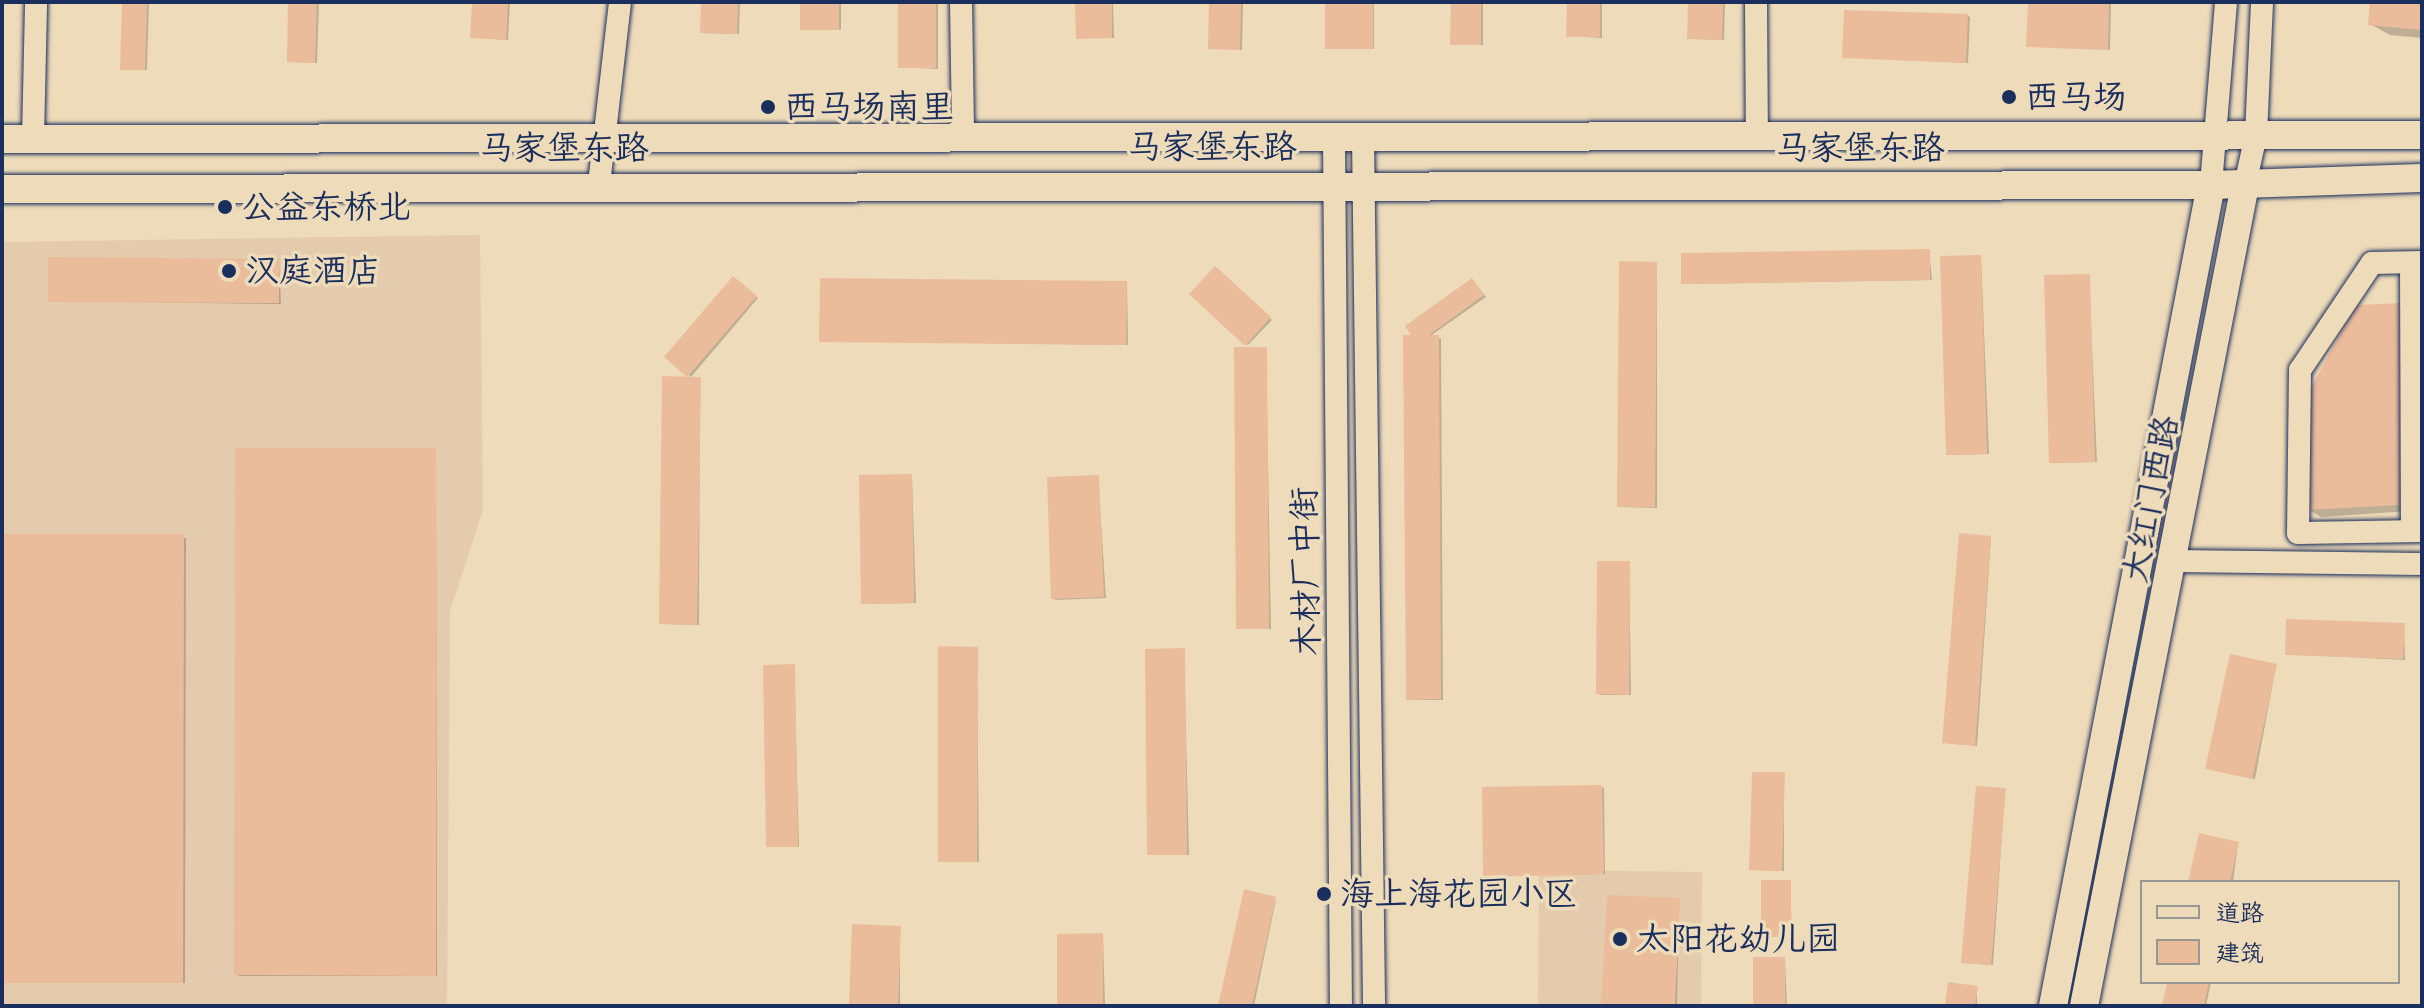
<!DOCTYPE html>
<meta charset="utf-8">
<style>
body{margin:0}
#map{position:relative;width:2424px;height:1008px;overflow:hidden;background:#eedbb9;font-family:Itim,"LXGW WenKai TC",sans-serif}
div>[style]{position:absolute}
.built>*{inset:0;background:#e5cbad}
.shadow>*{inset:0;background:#0003}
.building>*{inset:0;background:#ebbc9c}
.roads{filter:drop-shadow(0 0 2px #1b2f5e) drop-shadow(0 0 2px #1b2f5e)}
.minor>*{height:22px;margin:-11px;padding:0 11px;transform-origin:11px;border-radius:11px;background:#eedbb9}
.major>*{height:28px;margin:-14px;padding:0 14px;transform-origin:14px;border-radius:14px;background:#eedbb9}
.dots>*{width:22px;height:22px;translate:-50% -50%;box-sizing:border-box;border:4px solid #eedbb9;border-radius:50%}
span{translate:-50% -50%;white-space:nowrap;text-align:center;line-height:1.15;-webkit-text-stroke:7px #eedbb9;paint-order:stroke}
.poi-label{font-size:34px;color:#1b2f5e}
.left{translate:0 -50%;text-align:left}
.street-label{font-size:34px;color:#1b2f5e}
.frame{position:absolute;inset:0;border:4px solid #1b2f5e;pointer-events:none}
.legend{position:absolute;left:2140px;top:880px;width:260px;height:104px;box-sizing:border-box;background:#eedbb9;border:2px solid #9a9695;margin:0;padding:10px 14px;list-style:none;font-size:24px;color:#1b2f5e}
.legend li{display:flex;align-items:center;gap:16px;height:40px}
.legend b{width:40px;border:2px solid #9a9695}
</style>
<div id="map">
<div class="built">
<i style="clip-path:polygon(480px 235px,483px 510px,450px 611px,447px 1006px,2px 1006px,2px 242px)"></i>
<i style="clip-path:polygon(1539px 870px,1702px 872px,1701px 1006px,1538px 1006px)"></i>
</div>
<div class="shadow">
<i style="clip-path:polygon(124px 2px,149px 2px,147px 70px,125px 70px)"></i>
<i style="clip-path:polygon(290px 2px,319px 2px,317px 63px,291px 62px)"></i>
<i style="clip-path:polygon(474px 2px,510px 2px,508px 40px,472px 37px)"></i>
<i style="clip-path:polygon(703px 2px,740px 2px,739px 34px,704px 33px)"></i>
<i style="clip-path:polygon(802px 2px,841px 2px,841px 30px,802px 29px)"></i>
<i style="clip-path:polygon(900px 2px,938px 2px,938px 69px,900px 67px)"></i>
<i style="clip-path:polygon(1077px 2px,1113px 2px,1114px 38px,1078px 38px)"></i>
<i style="clip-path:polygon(1211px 2px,1243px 2px,1242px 50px,1210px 48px)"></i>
<i style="clip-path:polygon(1327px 2px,1374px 2px,1374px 49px,1329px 49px)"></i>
<i style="clip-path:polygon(1453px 2px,1483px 2px,1483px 45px,1452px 44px)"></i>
<i style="clip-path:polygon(1569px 2px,1602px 2px,1602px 38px,1568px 36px)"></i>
<i style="clip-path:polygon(1690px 2px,1725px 2px,1724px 40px,1692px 39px)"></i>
<i style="clip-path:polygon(2030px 2px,2111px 2px,2110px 50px,2028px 46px)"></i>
<i style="clip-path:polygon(2372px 2px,2422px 2px,2422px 38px,2390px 35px,2370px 24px)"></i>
<i style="clip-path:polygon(1970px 17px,1968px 63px,1844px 57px,1968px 16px)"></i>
<i style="clip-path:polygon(1929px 251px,1932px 280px,1686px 284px)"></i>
<i style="clip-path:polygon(1981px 257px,1989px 454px,1950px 455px,1948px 454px)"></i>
<i style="clip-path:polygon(279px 261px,281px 304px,50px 301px)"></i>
<i style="clip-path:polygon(1657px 264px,1657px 508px,1622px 507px,1619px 506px)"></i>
<i style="clip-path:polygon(1218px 269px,1272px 320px,1248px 345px,1246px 344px)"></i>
<i style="clip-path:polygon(2089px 276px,2097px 462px,2053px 463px,2051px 462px)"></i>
<i style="clip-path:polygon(736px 280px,758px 298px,691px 377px,667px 356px)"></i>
<i style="clip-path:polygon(1474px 282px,1486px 297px,1429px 337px,1441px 338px,1443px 700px,1410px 700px,1415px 337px)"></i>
<i style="clip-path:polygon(1127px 283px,1128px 345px,822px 341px)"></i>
<i style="clip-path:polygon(2401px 305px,2411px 511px,2321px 517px,2308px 509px)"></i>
<i style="clip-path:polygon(1266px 349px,1271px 629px,1241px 629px,1238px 628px)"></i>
<i style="clip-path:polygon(700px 379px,699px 625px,663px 624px,661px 623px)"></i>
<i style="clip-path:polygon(436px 450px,437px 976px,239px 976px,236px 974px)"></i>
<i style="clip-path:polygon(912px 476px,916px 603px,866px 604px)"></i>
<i style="clip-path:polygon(1098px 477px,1106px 598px,1056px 600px,1053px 598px)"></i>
<i style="clip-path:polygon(2px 536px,186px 538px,185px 983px,2px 980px)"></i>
<i style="clip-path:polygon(1991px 538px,1977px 746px,1947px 743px)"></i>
<i style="clip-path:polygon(1629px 564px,1631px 695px,1600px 695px,1598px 693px)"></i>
<i style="clip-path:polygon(2404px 625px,2405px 660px,2287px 654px)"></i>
<i style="clip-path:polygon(977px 649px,979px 862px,942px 862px,940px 861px)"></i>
<i style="clip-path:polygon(1184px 650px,1189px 855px,1152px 855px,1149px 854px)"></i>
<i style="clip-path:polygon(794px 666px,799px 847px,770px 847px,768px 846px)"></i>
<i style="clip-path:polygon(2276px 666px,2255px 779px,2210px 769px)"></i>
<i style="clip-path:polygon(1784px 774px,1784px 871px,1754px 870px)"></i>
<i style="clip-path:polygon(1604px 788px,1605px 874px,1485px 876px,1601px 787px)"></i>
<i style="clip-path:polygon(2005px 790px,1993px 965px,1966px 963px)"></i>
<i style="clip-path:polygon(2238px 844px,2233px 882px,2190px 882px)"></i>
<i style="clip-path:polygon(1790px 882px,1792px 937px,1766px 937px,1763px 936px)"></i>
<i style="clip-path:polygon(1276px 899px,1254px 1006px,1220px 1006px)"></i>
<i style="clip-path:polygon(1679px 900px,1677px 1006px,1603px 1006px)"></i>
<i style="clip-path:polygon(900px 928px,900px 1006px,851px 1006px)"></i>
<i style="clip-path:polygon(1103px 935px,1105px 1006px,1059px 1006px)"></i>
<i style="clip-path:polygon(1785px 959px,1787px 1006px,1755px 1006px)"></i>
<i style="clip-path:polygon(2169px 982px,2211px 982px,2206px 1006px,2164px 1006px)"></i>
<i style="clip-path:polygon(1977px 988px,1977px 1006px,1947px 1006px)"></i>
</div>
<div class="building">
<i style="clip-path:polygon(122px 2px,147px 2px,145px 70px,120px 70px)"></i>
<i style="clip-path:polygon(288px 2px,317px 2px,315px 63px,287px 62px)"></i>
<i style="clip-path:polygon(472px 2px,508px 2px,506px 40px,470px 38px)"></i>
<i style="clip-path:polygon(701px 2px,738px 2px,737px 34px,700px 33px)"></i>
<i style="clip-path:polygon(800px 2px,839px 2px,839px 30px,800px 30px)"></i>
<i style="clip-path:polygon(898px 2px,936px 2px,936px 68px,898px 68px)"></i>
<i style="clip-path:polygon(1075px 2px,1112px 2px,1112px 38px,1076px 39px)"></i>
<i style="clip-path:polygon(1209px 2px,1241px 2px,1240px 50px,1208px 49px)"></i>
<i style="clip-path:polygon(1325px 2px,1373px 2px,1373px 49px,1325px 49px)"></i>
<i style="clip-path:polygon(1451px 2px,1481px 2px,1481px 45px,1450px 45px)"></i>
<i style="clip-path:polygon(1567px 2px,1600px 2px,1600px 37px,1566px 37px)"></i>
<i style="clip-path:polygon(1688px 2px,1723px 2px,1722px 40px,1687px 39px)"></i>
<i style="clip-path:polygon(2028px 2px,2109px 2px,2108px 50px,2026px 47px)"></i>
<i style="clip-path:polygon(2370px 2px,2422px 2px,2422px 30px,2368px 25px)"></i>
<i style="clip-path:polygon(1844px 10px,1968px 14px,1966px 63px,1842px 58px)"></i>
<i style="clip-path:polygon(1930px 249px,1930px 280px,1681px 284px,1681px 253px)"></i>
<i style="clip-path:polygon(1981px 255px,1987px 454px,1946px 455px,1940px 256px)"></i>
<i style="clip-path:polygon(48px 257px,279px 259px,279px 303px,48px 302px)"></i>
<i style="clip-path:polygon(1619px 261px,1657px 262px,1655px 507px,1617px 507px)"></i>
<i style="clip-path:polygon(1215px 266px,1271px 317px,1245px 346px,1189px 294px)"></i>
<i style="clip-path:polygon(2090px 274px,2095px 462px,2049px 463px,2044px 275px)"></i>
<i style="clip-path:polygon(733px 276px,757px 296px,687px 377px,664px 357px)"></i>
<i style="clip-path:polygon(820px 278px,1127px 281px,1126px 345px,819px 342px)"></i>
<i style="clip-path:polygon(1472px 278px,1484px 295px,1429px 335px,1439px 335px,1441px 699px,1406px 700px,1403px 335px,1411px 335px,1405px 326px)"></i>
<i style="clip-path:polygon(2401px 303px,2399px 505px,2306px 510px,2311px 388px,2356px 305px)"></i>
<i style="clip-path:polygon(1234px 347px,1267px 347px,1269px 629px,1236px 629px)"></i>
<i style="clip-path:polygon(662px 376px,701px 377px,697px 625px,659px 624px)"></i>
<i style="clip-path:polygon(235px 448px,436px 448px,436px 976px,234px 975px)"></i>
<i style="clip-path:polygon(912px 474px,914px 603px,861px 604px,859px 475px)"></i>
<i style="clip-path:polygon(1099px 475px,1104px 597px,1051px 599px,1047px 477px)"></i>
<i style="clip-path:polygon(1959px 533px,1991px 536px,1975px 746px,1942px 743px)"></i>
<i style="clip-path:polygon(2px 534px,184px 534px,183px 983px,2px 983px)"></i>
<i style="clip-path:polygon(1597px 561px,1630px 561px,1629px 695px,1596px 694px)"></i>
<i style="clip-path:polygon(2286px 619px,2405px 623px,2403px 659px,2285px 655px)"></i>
<i style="clip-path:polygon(938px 646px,978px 647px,977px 862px,938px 862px)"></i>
<i style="clip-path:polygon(1185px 648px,1187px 855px,1147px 855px,1145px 649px)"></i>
<i style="clip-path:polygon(2230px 654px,2277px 664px,2252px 779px,2205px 769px)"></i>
<i style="clip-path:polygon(795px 664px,798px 847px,766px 847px,763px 665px)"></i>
<i style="clip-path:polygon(1752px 772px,1785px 772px,1782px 871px,1749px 870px)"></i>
<i style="clip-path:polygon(1602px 785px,1604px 874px,1483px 877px,1482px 787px)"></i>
<i style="clip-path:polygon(1976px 786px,2006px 788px,1991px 965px,1961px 963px)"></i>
<i style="clip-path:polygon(2199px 833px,2239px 842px,2230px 882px,2188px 882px)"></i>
<i style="clip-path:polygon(1761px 880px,1791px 880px,1791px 937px,1761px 937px)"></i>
<i style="clip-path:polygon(1244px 889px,1276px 897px,1252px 1006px,1218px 1006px)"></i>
<i style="clip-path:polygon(1607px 895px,1680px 898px,1675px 1006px,1601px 1006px)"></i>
<i style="clip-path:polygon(852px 924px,901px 926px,898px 1006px,849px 1006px)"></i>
<i style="clip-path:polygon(1103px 933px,1103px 1006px,1057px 1006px,1057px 934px)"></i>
<i style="clip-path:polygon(1753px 957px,1785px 957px,1785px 1006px,1753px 1006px)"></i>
<i style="clip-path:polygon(1948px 982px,1978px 986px,1975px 1006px,1945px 1006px)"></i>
<i style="clip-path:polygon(2167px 982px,2209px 982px,2204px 1006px,2162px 1006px)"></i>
</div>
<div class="roads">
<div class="minor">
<i style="left:961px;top:2px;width:131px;rotate:89.1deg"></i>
<i style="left:1756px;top:2px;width:133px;rotate:89.6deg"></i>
<i style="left:1334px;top:137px;width:869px;rotate:89.54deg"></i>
<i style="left:1363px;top:137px;width:869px;rotate:89.27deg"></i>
<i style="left:33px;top:138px;width:136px;rotate:-88.7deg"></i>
<i style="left:599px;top:184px;width:183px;rotate:-83.4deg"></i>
<i style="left:2211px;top:185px;width:184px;rotate:-85.3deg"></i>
<i style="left:2245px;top:185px;width:51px;rotate:-77.6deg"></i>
<i style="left:2256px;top:135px;width:133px;rotate:-87.4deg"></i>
<i style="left:2422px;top:262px;width:50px;rotate:178.9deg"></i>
<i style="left:2372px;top:263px;width:129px;rotate:123.9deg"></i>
<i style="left:2300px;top:370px;width:163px;rotate:90.7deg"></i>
<i style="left:2298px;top:533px;width:124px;rotate:-0.9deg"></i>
<i style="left:2411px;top:263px;width:268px;rotate:89.8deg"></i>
<i style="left:2175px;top:561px;width:247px;rotate:0.7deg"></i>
</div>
<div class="major">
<i style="left:2px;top:139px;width:2420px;rotate:-0.09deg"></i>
<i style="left:2px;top:189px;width:2209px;rotate:-0.1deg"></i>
<i style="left:2211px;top:185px;width:211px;rotate:-1.9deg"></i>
<i style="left:2053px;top:1006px;width:836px;rotate:-79.11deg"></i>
<i style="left:2084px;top:1006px;width:837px;rotate:-78.9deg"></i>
</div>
</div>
<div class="dots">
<i style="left:2009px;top:97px;background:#1b2f5e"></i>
<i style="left:768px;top:107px;background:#1b2f5e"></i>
<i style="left:225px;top:207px;background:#1b2f5e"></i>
<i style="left:229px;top:271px;background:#1b2f5e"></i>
<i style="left:1324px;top:894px;background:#1b2f5e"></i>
<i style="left:1620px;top:939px;background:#1b2f5e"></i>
</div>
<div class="poi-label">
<span class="left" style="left:2025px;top:97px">西马场</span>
<span class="left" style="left:784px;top:107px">西马场南里</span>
<span class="left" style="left:241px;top:207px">公益东桥北</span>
<span class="left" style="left:245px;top:271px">汉庭酒店</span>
<span class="left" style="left:1340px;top:894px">海上海花园小区</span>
<span class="left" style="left:1636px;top:939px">太阳花幼儿园</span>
</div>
<div class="street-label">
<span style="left:1212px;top:147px">马家堡东路</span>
<span style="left:564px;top:148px">马家堡东路</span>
<span style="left:1860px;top:148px">马家堡东路</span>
<span style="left:2150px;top:499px;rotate:-79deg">大红门西路</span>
<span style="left:1305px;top:572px;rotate:-91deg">木材厂中街</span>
</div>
<div class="frame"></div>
<ul class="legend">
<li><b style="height:10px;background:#eedbb9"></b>道路</li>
<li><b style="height:22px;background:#ebbc9c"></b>建筑</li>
</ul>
</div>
